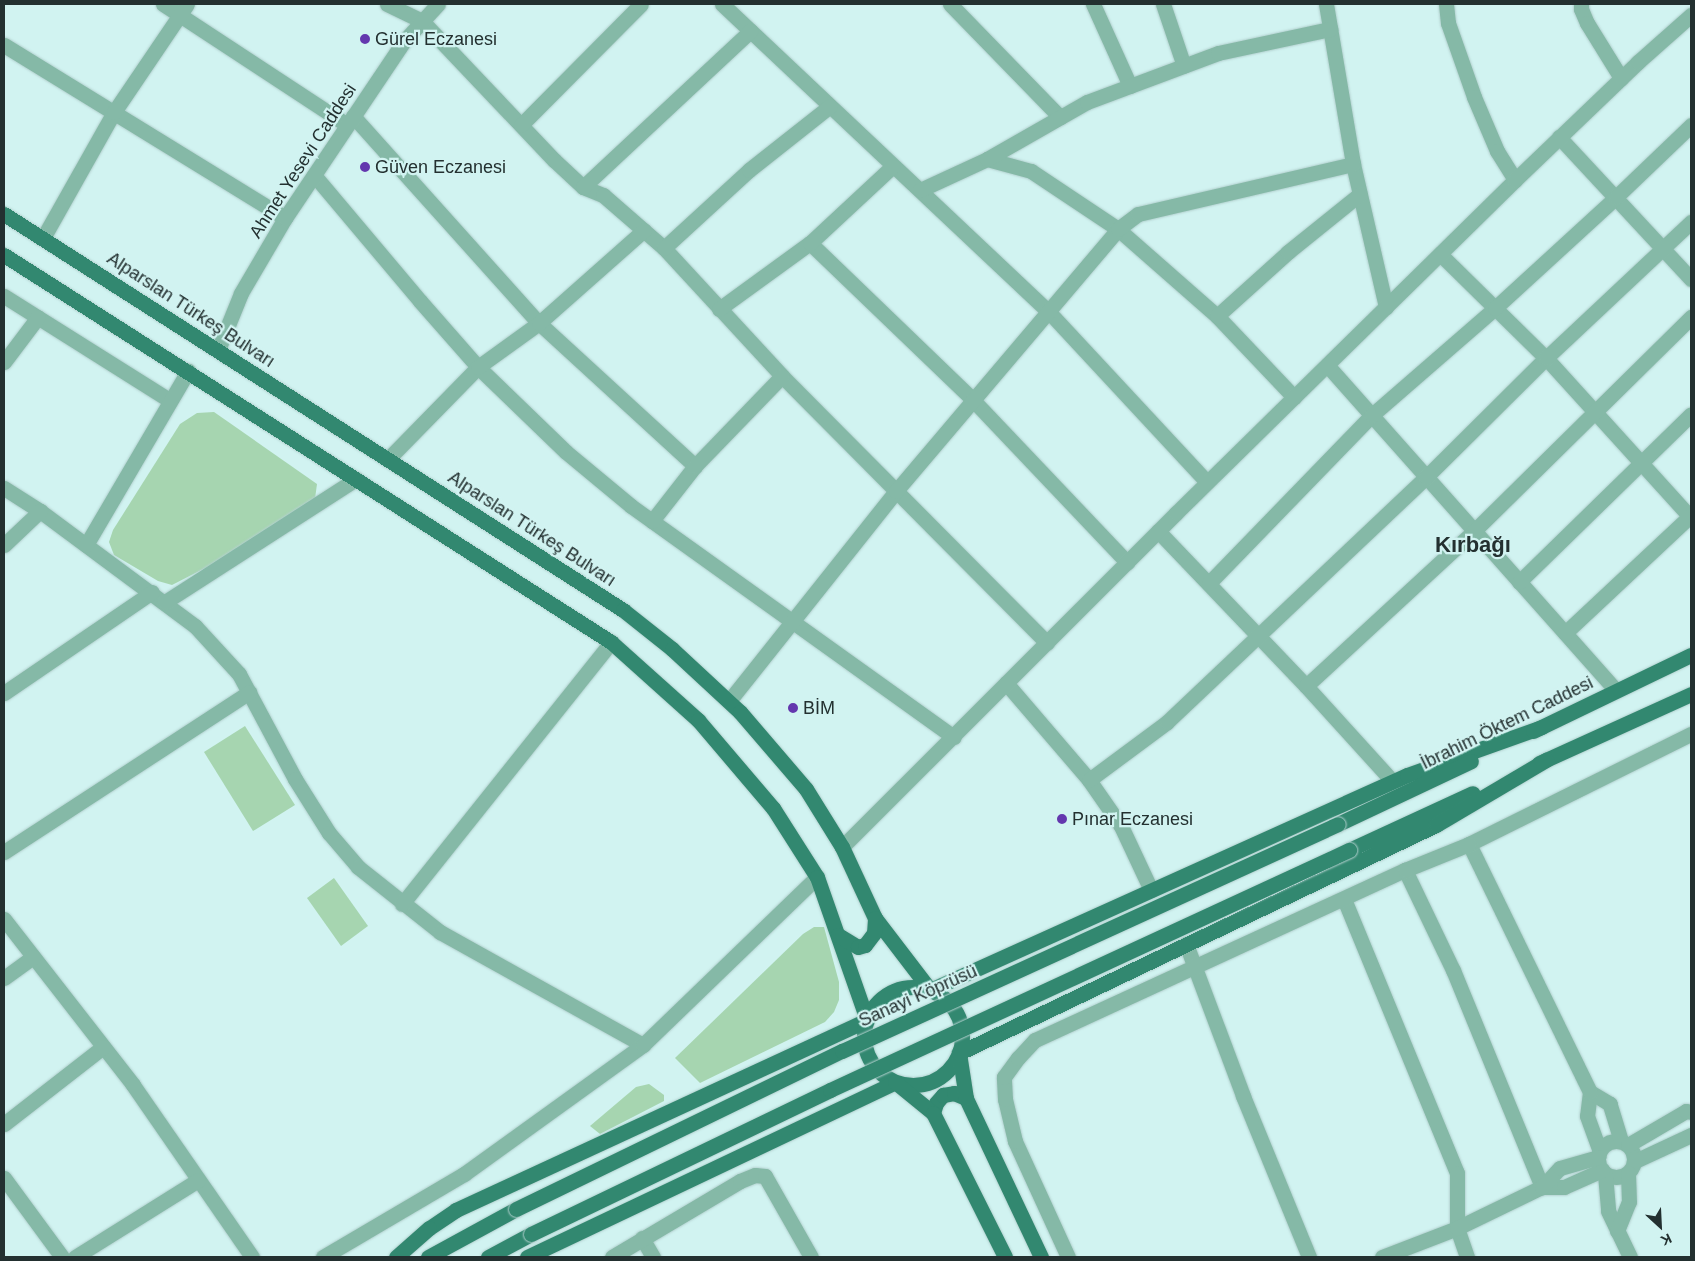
<!DOCTYPE html>
<meta charset="utf-8">
<style>
body{margin:0}
#map{position:relative;width:1695px;height:1261px;overflow:hidden;background:#d1f3f1;font-family:Helvetica,sans-serif}
div>[style]{position:absolute}
.green>*{inset:0;background:#a6d5b0}
.roads{filter:drop-shadow(0 0 1px #b2d0ce) drop-shadow(0 0 1px #b2d0ce)}
.minor>*{height:15px;margin:-7.5px;padding:0 7.5px;transform-origin:7.5px;border-radius:7.5px;background:#85b9a7}
.minor>.ring{margin:-7.5px;padding:0;box-sizing:content-box;background:none;border:15px solid #85b9a7;border-radius:50%}
.major>*{height:15px;margin:-7.5px;padding:0 7.5px;transform-origin:7.5px;border-radius:7.5px;background:#328870}
.major>.ring{margin:-7.5px;padding:0;box-sizing:content-box;background:none;border:15px solid #328870;border-radius:50%}
.bridges{filter:drop-shadow(0 0 1px #b2d0ce) drop-shadow(0 0 1px #b2d0ce)}
.major-bridge>*{height:15px;margin:-7.5px;padding:0 7.5px;transform-origin:7.5px;border-radius:7.5px;background:#328870}
.dots>*{width:14px;height:14px;translate:-50% -50%;box-sizing:border-box;border:2px solid #d1f3f1;border-radius:50%}
span{translate:-50% -50%;white-space:nowrap;text-align:center;line-height:1.15;-webkit-text-stroke:4.5px #d1f3f1;paint-order:stroke}
.poi-label{font-size:18px;color:#233030}
.left{translate:0 -50%;text-align:left}
.street-label{font-size:18px;color:#233030}
.district-label{font-size:22px;color:#233030;font-weight:700}
.frame{position:absolute;inset:0;border:5px solid #233030;pointer-events:none}
.north{position:absolute;left:1635px;top:1201px;width:50px;height:50px;-webkit-text-stroke:4px #d1f3f1;paint-order:stroke;rotate:155deg;font-size:14px;font-weight:700;line-height:20px;text-align:center;color:#233030}
.north::after{content:'';display:block;margin:auto;width:18px;height:22px;background:#233030;clip-path:polygon(50% 0,100% 100%,50% 72%,0 100%)}
</style>
<div id="map">
<div class="green">
<i style="clip-path:polygon(214px 412px,317px 484px,314px 506px,301px 519px,172px 585px,158px 581px,114px 555px,109px 542px,113px 530px,180px 424px,197px 413px)"></i>
<i style="clip-path:polygon(245px 726px,295px 805px,253px 831px,204px 752px)"></i>
<i style="clip-path:polygon(334px 878px,368px 926px,341px 946px,307px 898px)"></i>
<i style="clip-path:polygon(814px 927px,824px 927px,839px 982px,839px 1000px,834px 1012px,825px 1022px,700px 1083px,675px 1058px,803px 934px)"></i>
<i style="clip-path:polygon(649px 1084px,664px 1095px,664px 1101px,600px 1134px,590px 1126px,636px 1087px)"></i>
</div>
<div class="roads">
<div class="minor">
<i style="left:163px;top:4px;width:220px;rotate:33.3deg"></i>
<i style="left:387px;top:4px;width:39px;rotate:26deg"></i>
<i style="left:422px;top:21px;width:192px;rotate:46.5deg"></i>
<i style="left:554px;top:160px;width:40px;rotate:43deg"></i>
<i style="left:583px;top:187px;width:22px;rotate:22deg"></i>
<i style="left:603px;top:195px;width:81px;rotate:41deg"></i>
<i style="left:664px;top:248px;width:174px;rotate:47.3deg"></i>
<i style="left:782px;top:376px;width:376px;rotate:45.2deg"></i>
<i style="left:722px;top:4px;width:448px;rotate:43.3deg"></i>
<i style="left:1048px;top:311px;width:233px;rotate:47.1deg"></i>
<i style="left:950px;top:4px;width:158px;rotate:45.8deg"></i>
<i style="left:1093px;top:4px;width:90px;rotate:65.7deg"></i>
<i style="left:1163px;top:4px;width:65px;rotate:71.3deg"></i>
<i style="left:1326px;top:4px;width:162px;rotate:80.4deg"></i>
<i style="left:1353px;top:164px;width:147px;rotate:77deg"></i>
<i style="left:1446px;top:4px;width:19px;rotate:84deg"></i>
<i style="left:1448px;top:23px;width:78px;rotate:70.6deg"></i>
<i style="left:1474px;top:97px;width:59px;rotate:66.9deg"></i>
<i style="left:1497px;top:151px;width:34px;rotate:58deg"></i>
<i style="left:1581px;top:4px;width:5px;rotate:90deg"></i>
<i style="left:1581px;top:9px;width:15px;rotate:67deg"></i>
<i style="left:1587px;top:23px;width:65px;rotate:58.3deg"></i>
<i style="left:4px;top:45px;width:330px;rotate:31.6deg"></i>
<i style="left:353px;top:116px;width:278px;rotate:48.1deg"></i>
<i style="left:539px;top:323px;width:212px;rotate:42.5deg"></i>
<i style="left:521px;top:125px;width:170px;rotate:-45.2deg"></i>
<i style="left:1559px;top:137px;width:194px;rotate:47.1deg"></i>
<i style="left:987px;top:159px;width:46px;rotate:15.3deg"></i>
<i style="left:1031px;top:171px;width:105px;rotate:33.7deg"></i>
<i style="left:1118px;top:229px;width:132px;rotate:41.3deg"></i>
<i style="left:1217px;top:316px;width:112px;rotate:46.5deg"></i>
<i style="left:314px;top:175px;width:165px;rotate:49.9deg"></i>
<i style="left:420px;top:301px;width:88px;rotate:48.7deg"></i>
<i style="left:478px;top:367px;width:122px;rotate:44deg"></i>
<i style="left:566px;top:452px;width:85px;rotate:39.7deg"></i>
<i style="left:631px;top:506px;width:397px;rotate:35.6deg"></i>
<i style="left:583px;top:187px;width:229px;rotate:-43deg"></i>
<i style="left:920px;top:190px;width:74px;rotate:-24.8deg"></i>
<i style="left:987px;top:159px;width:115px;rotate:-29.7deg"></i>
<i style="left:1087px;top:102px;width:140px;rotate:-20.5deg"></i>
<i style="left:1218px;top:53px;width:115px;rotate:-12.1deg"></i>
<i style="left:43px;top:238px;width:145px;rotate:-60.6deg"></i>
<i style="left:114px;top:112px;width:130px;rotate:-55.9deg"></i>
<i style="left:810px;top:243px;width:226px;rotate:43.9deg"></i>
<i style="left:973px;top:400px;width:224px;rotate:46.5deg"></i>
<i style="left:664px;top:248px;width:115px;rotate:-42.5deg"></i>
<i style="left:749px;top:170px;width:103px;rotate:-38.3deg"></i>
<i style="left:1440px;top:254px;width:148px;rotate:44.5deg"></i>
<i style="left:1546px;top:358px;width:216px;rotate:47.8deg"></i>
<i style="left:4px;top:296px;width:195px;rotate:32.2deg"></i>
<i style="left:719px;top:309px;width:112px;rotate:-36deg"></i>
<i style="left:810px;top:243px;width:113px;rotate:-42.9deg"></i>
<i style="left:1217px;top:316px;width:96px;rotate:-42deg"></i>
<i style="left:1288px;top:252px;width:92px;rotate:-38.9deg"></i>
<i style="left:218px;top:350px;width:61px;rotate:-68deg"></i>
<i style="left:241px;top:293px;width:87px;rotate:-59.6deg"></i>
<i style="left:285px;top:218px;width:213px;rotate:-56.1deg"></i>
<i style="left:404px;top:41px;width:50px;rotate:-47.4deg"></i>
<i style="left:4px;top:362px;width:56px;rotate:-52.9deg"></i>
<i style="left:1327px;top:365px;width:435px;rotate:48.4deg"></i>
<i style="left:388px;top:459px;width:129px;rotate:-45.6deg"></i>
<i style="left:478px;top:367px;width:75px;rotate:-35.8deg"></i>
<i style="left:539px;top:323px;width:140px;rotate:-41.5deg"></i>
<i style="left:4px;top:488px;width:43px;rotate:32.6deg"></i>
<i style="left:40px;top:511px;width:193px;rotate:36.6deg"></i>
<i style="left:195px;top:626px;width:65px;rotate:47.5deg"></i>
<i style="left:239px;top:674px;width:119px;rotate:61.9deg"></i>
<i style="left:295px;top:779px;width:64px;rotate:57.8deg"></i>
<i style="left:329px;top:833px;width:45px;rotate:49.5deg"></i>
<i style="left:358px;top:867px;width:105px;rotate:38.4deg"></i>
<i style="left:440px;top:932px;width:232px;rotate:29.1deg"></i>
<i style="left:652px;top:521px;width:70px;rotate:-52deg"></i>
<i style="left:695px;top:466px;width:125px;rotate:-46deg"></i>
<i style="left:1158px;top:531px;width:214px;rotate:46.3deg"></i>
<i style="left:1306px;top:686px;width:128px;rotate:47.8deg"></i>
<i style="left:4px;top:545px;width:50px;rotate:-43.4deg"></i>
<i style="left:86px;top:545px;width:202px;rotate:-59.6deg"></i>
<i style="left:1519px;top:582px;width:240px;rotate:-44.3deg"></i>
<i style="left:1209px;top:583px;width:234px;rotate:-45.9deg"></i>
<i style="left:1372px;top:415px;width:163px;rotate:-41deg"></i>
<i style="left:1495px;top:308px;width:164px;rotate:-42.5deg"></i>
<i style="left:1616px;top:197px;width:104px;rotate:-43.8deg"></i>
<i style="left:165px;top:602px;width:227px;rotate:-32.8deg"></i>
<i style="left:1565px;top:633px;width:173px;rotate:-43.1deg"></i>
<i style="left:1006px;top:683px;width:128px;rotate:49.4deg"></i>
<i style="left:1089px;top:780px;width:56px;rotate:55.2deg"></i>
<i style="left:1121px;top:826px;width:71px;rotate:64.9deg"></i>
<i style="left:1306px;top:686px;width:229px;rotate:-42.7deg"></i>
<i style="left:1474px;top:531px;width:305px;rotate:-44.6deg"></i>
<i style="left:4px;top:693px;width:179px;rotate:-34.3deg"></i>
<i style="left:729px;top:701px;width:268px;rotate:-51.5deg"></i>
<i style="left:896px;top:491px;width:343px;rotate:-49.7deg"></i>
<i style="left:1118px;top:229px;width:25px;rotate:-37deg"></i>
<i style="left:1138px;top:214px;width:221px;rotate:-13.1deg"></i>
<i style="left:1089px;top:780px;width:97px;rotate:-36.6deg"></i>
<i style="left:1167px;top:722px;width:357px;rotate:-43.4deg"></i>
<i style="left:1426px;top:477px;width:169px;rotate:-44.8deg"></i>
<i style="left:1546px;top:358px;width:199px;rotate:-43.2deg"></i>
<i style="left:842px;top:847px;width:472px;rotate:-45deg"></i>
<i style="left:1176px;top:513px;width:475px;rotate:-44.5deg"></i>
<i style="left:1515px;top:180px;width:170px;rotate:-43.8deg"></i>
<i style="left:1638px;top:62px;width:71px;rotate:-41.6deg"></i>
<i style="left:4px;top:852px;width:293px;rotate:-33.1deg"></i>
<i style="left:1405px;top:870px;width:111px;rotate:64.4deg"></i>
<i style="left:1453px;top:970px;width:235px;rotate:67.7deg"></i>
<i style="left:1344px;top:899px;width:296px;rotate:67.6deg"></i>
<i style="left:1457px;top:1173px;width:55px;rotate:90deg"></i>
<i style="left:1457px;top:1228px;width:31px;rotate:71deg"></i>
<i style="left:402px;top:904px;width:335px;rotate:-51.4deg"></i>
<i style="left:4px;top:919px;width:210px;rotate:52.1deg"></i>
<i style="left:133px;top:1085px;width:209px;rotate:55.3deg"></i>
<i style="left:1186px;top:944px;width:162px;rotate:69.4deg"></i>
<i style="left:1243px;top:1096px;width:174px;rotate:67.7deg"></i>
<i style="left:4px;top:978px;width:36px;rotate:-36deg"></i>
<i style="left:1590px;top:1092px;width:24px;rotate:97deg"></i>
<i style="left:1587px;top:1116px;width:37px;rotate:70deg"></i>
<i style="left:4px;top:1124px;width:125px;rotate:-37.9deg"></i>
<i class="ring" style="left:1598px;top:1141px;width:21px;height:21px"></i>
<i style="left:1621px;top:1141px;width:39px;rotate:-107deg"></i>
<i style="left:1610px;top:1104px;width:23px;rotate:-149deg"></i>
<i style="left:1590px;top:1092px;width:276px;rotate:-116deg"></i>
<i style="left:1469px;top:844px;width:248px;rotate:-26.4deg"></i>
<i style="left:1628px;top:1145px;width:67px;rotate:-30.4deg"></i>
<i style="left:1686px;top:1111px;width:5px;rotate:11deg"></i>
<i style="left:1635px;top:1161px;width:62px;rotate:-24.9deg"></i>
<i style="left:1605px;top:1174px;width:37px;rotate:85deg"></i>
<i style="left:1608px;top:1211px;width:51px;rotate:64.4deg"></i>
<i style="left:4px;top:1178px;width:98px;rotate:53.7deg"></i>
<i style="left:1542px;top:1187px;width:22px"></i>
<i style="left:1564px;top:1187px;width:42px;rotate:-24.1deg"></i>
<i style="left:1617px;top:1231px;width:31px;rotate:-68deg"></i>
<i style="left:1629px;top:1202px;width:29px;rotate:-92deg"></i>
<i style="left:642px;top:1238px;width:22px;rotate:60deg"></i>
<i style="left:75px;top:1257px;width:145px;rotate:-32deg"></i>
<i style="left:323px;top:1257px;width:164px;rotate:-30.5deg"></i>
<i style="left:464px;top:1174px;width:221px;rotate:-35.8deg"></i>
<i style="left:643px;top:1045px;width:242px;rotate:-44deg"></i>
<i style="left:612px;top:1257px;width:149px;rotate:-30.7deg"></i>
<i style="left:740px;top:1181px;width:16px;rotate:-22deg"></i>
<i style="left:755px;top:1175px;width:10px;rotate:6deg"></i>
<i style="left:765px;top:1176px;width:93px;rotate:60.4deg"></i>
<i style="left:1068px;top:1257px;width:128px;rotate:-114.6deg"></i>
<i style="left:1015px;top:1141px;width:43px;rotate:-103.4deg"></i>
<i style="left:1005px;top:1099px;width:22px;rotate:-93deg"></i>
<i style="left:1004px;top:1077px;width:24px;rotate:-54deg"></i>
<i style="left:1018px;top:1058px;width:25px;rotate:-47deg"></i>
<i style="left:1035px;top:1040px;width:407px;rotate:-24.7deg"></i>
<i style="left:1405px;top:870px;width:69px;rotate:-22.1deg"></i>
<i style="left:1382px;top:1257px;width:80px;rotate:-21.1deg"></i>
<i style="left:1457px;top:1228px;width:94px;rotate:-25.8deg"></i>
<i style="left:1542px;top:1187px;width:26px;rotate:-47deg"></i>
<i style="left:1560px;top:1168px;width:40px;rotate:-16deg"></i>
</div>
<div class="major">
<i style="left:4px;top:214px;width:735px;rotate:32.61deg"></i>
<i style="left:623px;top:610px;width:63px;rotate:38.5deg"></i>
<i style="left:672px;top:649px;width:93px;rotate:42.8deg"></i>
<i style="left:740px;top:712px;width:101px;rotate:49.4deg"></i>
<i style="left:806px;top:789px;width:68px;rotate:58.2deg"></i>
<i style="left:842px;top:847px;width:78px;rotate:65.1deg"></i>
<i style="left:875px;top:918px;width:91px;rotate:52.6deg"></i>
<i style="left:930px;top:990px;width:523px;rotate:-24.26deg"></i>
<i style="left:1407px;top:775px;width:143px;rotate:-19.6deg"></i>
<i style="left:4px;top:255px;width:720px;rotate:32.52deg"></i>
<i style="left:611px;top:642px;width:117px;rotate:41.9deg"></i>
<i style="left:698px;top:720px;width:116px;rotate:49.6deg"></i>
<i style="left:773px;top:808px;width:82px;rotate:57.5deg"></i>
<i style="left:817px;top:877px;width:151px;rotate:70.7deg"></i>
<i style="left:867px;top:1020px;width:453px;rotate:155.2deg"></i>
<i style="left:456px;top:1210px;width:32px;rotate:146deg"></i>
<i style="left:429px;top:1228px;width:44px;rotate:138.7deg"></i>
<i style="left:1533px;top:731px;width:175px;rotate:-25.7deg"></i>
<i style="left:1539px;top:763px;width:167px;rotate:-24.4deg"></i>
<i style="left:1338px;top:824px;width:147px;rotate:-25.3deg"></i>
<i style="left:1349px;top:850px;width:136px;rotate:-24.7deg"></i>
<i style="left:838px;top:935px;width:23px;rotate:31deg"></i>
<i style="left:858px;top:947px;width:7px;rotate:-16deg"></i>
<i style="left:865px;top:945px;width:15px;rotate:-53deg"></i>
<i style="left:874px;top:933px;width:15px;rotate:-86deg"></i>
<i class="ring" style="left:864px;top:987px;width:83px;height:83px"></i>
<i style="left:933px;top:1113px;width:10px;rotate:-73deg"></i>
<i style="left:936px;top:1103px;width:11px;rotate:-49deg"></i>
<i style="left:943px;top:1095px;width:11px;rotate:-10deg"></i>
<i style="left:954px;top:1093px;width:13px;rotate:23deg"></i>
<i style="left:428px;top:1257px;width:100px;rotate:-28.6deg"></i>
<i style="left:488px;top:1257px;width:49px;rotate:-28.1deg"></i>
<i style="left:527px;top:1257px;width:407px;rotate:-25.4deg"></i>
<i style="left:895px;top:1082px;width:49px;rotate:39.2deg"></i>
<i style="left:933px;top:1113px;width:161px;rotate:63.4deg"></i>
<i style="left:1041px;top:1257px;width:176px;rotate:-115.3deg"></i>
<i style="left:966px;top:1098px;width:46px;rotate:-98.8deg"></i>
<i style="left:959px;top:1053px;width:529px;rotate:-25.55deg"></i>
<i style="left:1436px;top:825px;width:128px;rotate:-30.6deg"></i>
</div>
</div>
<div class="bridges">
<div class="major-bridge">
<i style="left:516px;top:1209px;width:362px;rotate:-25.9deg"></i>
<i style="left:842px;top:1051px;width:545px;rotate:-24.59deg"></i>
<i style="left:531px;top:1234px;width:332px;rotate:-25.7deg"></i>
<i style="left:830px;top:1090px;width:572px;rotate:-24.82deg"></i>
</div>
</div>
<div class="dots">
<i style="left:365px;top:39px;background:#6337ae"></i>
<i style="left:365px;top:167px;background:#6337ae"></i>
<i style="left:793px;top:708px;background:#6337ae"></i>
<i style="left:1062px;top:819px;background:#6337ae"></i>
</div>
<div class="poi-label">
<span class="left" style="left:375px;top:39px">Gürel Eczanesi</span>
<span class="left" style="left:375px;top:167px">Güven Eczanesi</span>
<span class="left" style="left:803px;top:708px">BİM</span>
<span class="left" style="left:1072px;top:819px">Pınar Eczanesi</span>
</div>
<div class="street-label">
<span style="left:303px;top:161px;rotate:-57deg">Ahmet Yesevi Caddesi</span>
<span style="left:191px;top:310px;rotate:33deg">Alparslan Türkeş Bulvarı</span>
<span style="left:532px;top:529px;rotate:33deg">Alparslan Türkeş Bulvarı</span>
<span style="left:1507px;top:723px;rotate:-26deg">İbrahim Öktem Caddesi</span>
<span style="left:918px;top:996px;rotate:-24deg">Sanayi Köprüsü</span>
</div>
<div class="district-label">
<span style="left:1473px;top:545px">Kırbağı</span>
</div>
<div class="frame"></div>
<div class="north">K</div>
</div>
